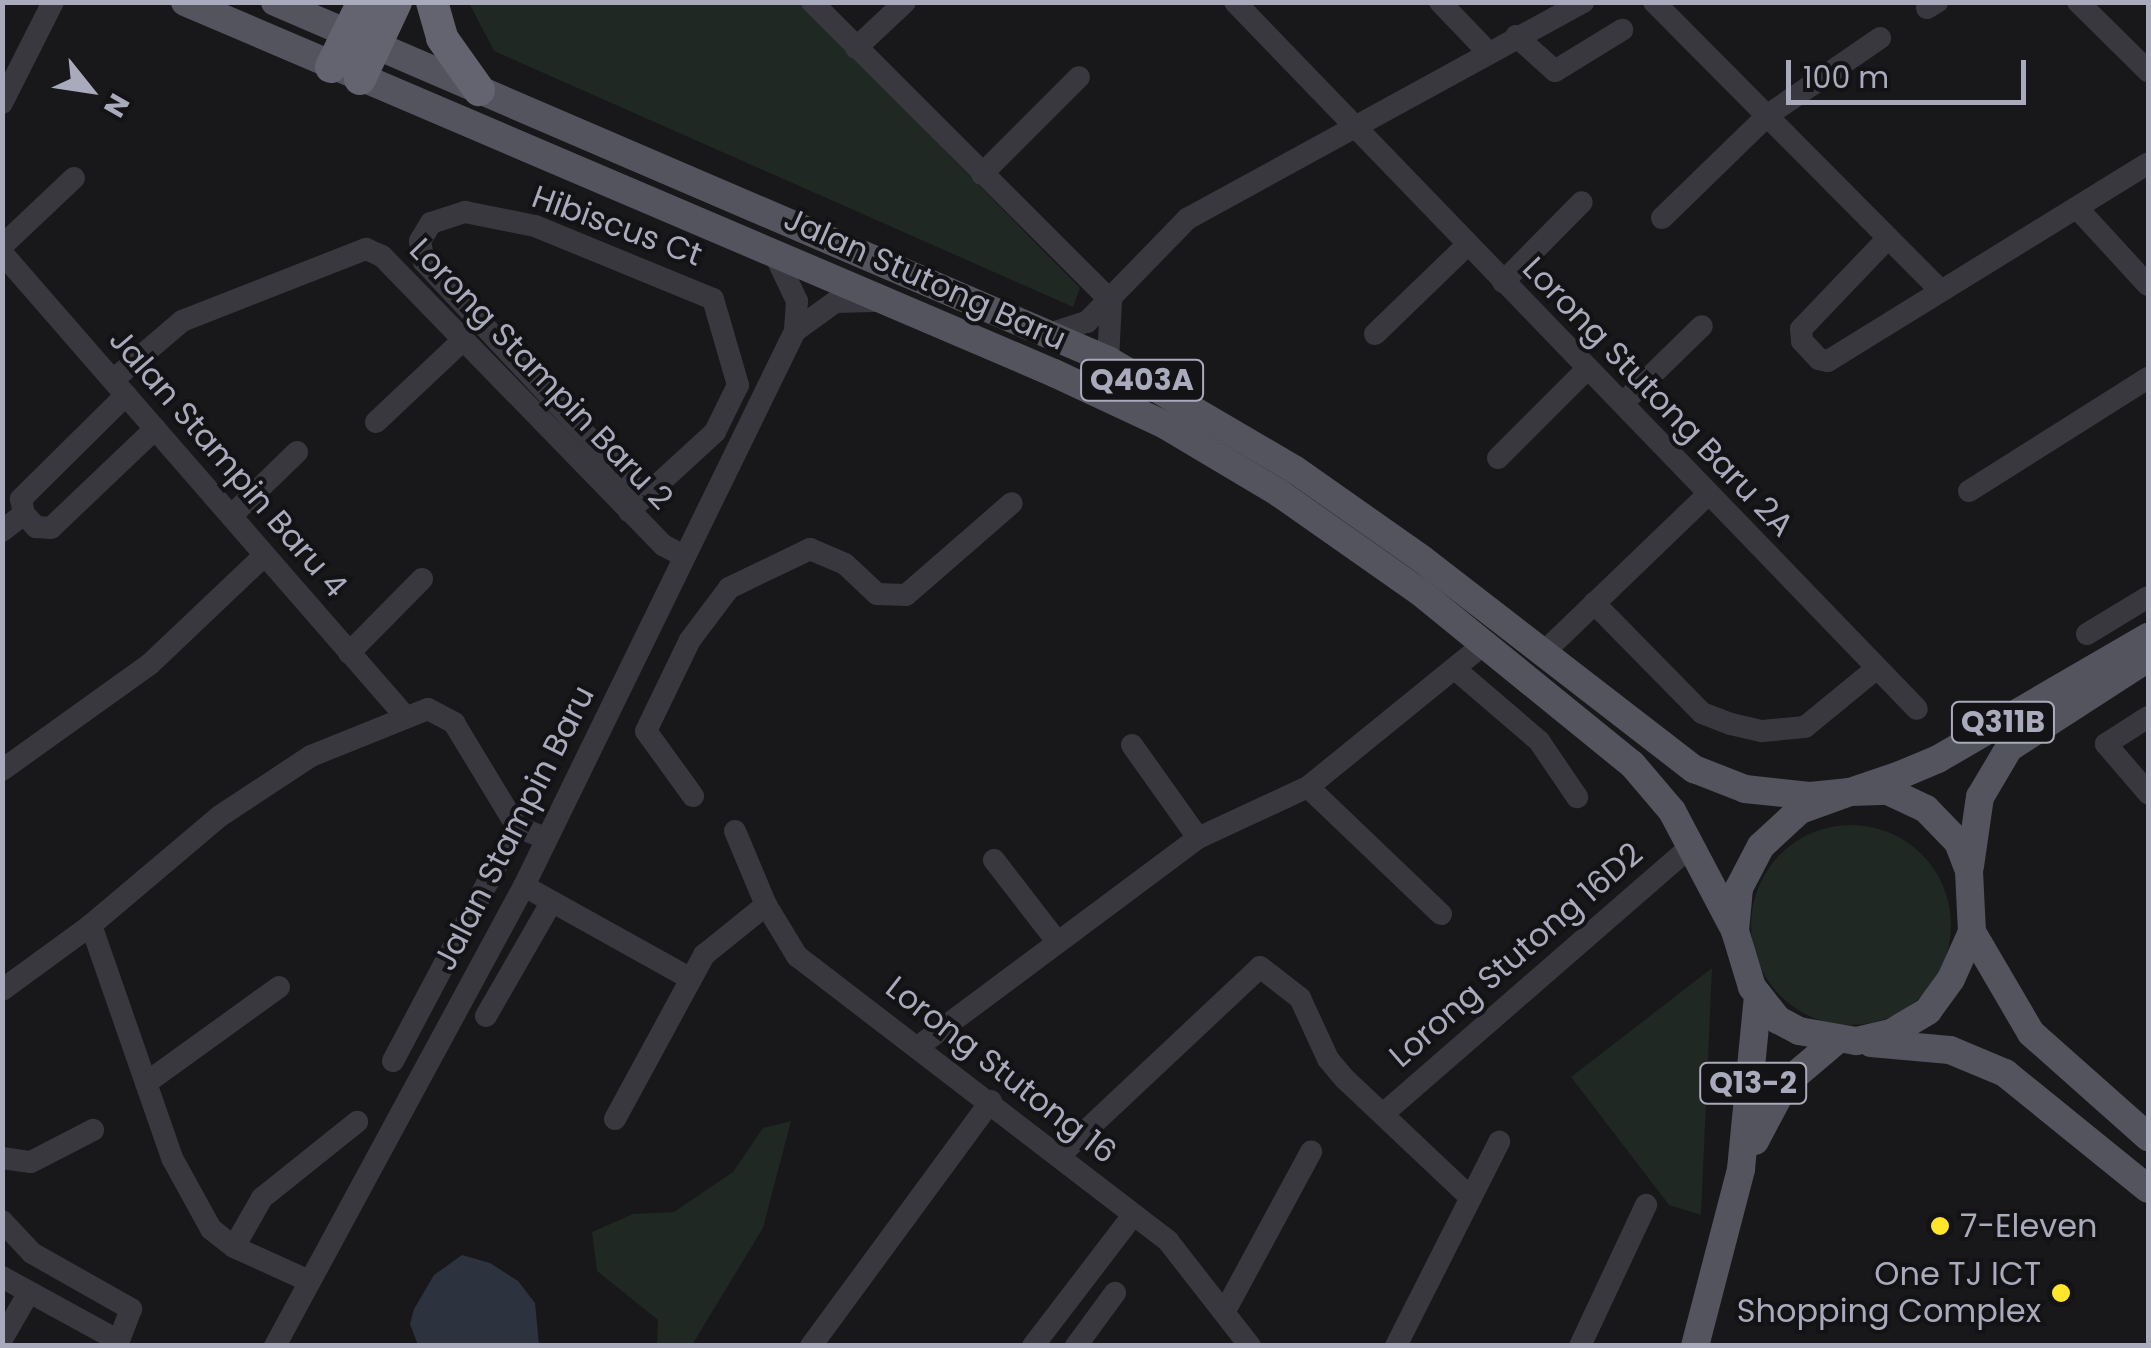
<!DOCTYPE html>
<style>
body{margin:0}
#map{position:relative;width:2151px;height:1348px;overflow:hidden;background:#18171a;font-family:Poppins,sans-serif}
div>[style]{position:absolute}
.green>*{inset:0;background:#1f2822}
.round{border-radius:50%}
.water>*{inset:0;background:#2c333f}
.minor>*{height:22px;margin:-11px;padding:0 11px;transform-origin:11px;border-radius:11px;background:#39383f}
.major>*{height:28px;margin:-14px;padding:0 14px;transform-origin:14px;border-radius:14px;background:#54545f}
.highway>*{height:32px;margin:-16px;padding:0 16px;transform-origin:16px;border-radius:16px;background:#646471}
.dots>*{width:28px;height:28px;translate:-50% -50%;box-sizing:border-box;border:5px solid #131215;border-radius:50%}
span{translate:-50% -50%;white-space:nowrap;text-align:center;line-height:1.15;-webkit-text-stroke:8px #131215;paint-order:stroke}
.shield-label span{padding:2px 8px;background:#131215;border:2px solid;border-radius:8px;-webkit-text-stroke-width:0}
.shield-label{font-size:30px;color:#a9aabb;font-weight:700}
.street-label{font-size:32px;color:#a9aabb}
.poi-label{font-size:32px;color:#a9aabb}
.left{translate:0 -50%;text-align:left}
.right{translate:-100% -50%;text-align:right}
.frame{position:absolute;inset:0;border:5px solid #a9aabb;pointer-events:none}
.north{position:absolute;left:40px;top:40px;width:100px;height:100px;-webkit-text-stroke:8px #131215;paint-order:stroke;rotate:120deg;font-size:28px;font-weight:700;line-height:40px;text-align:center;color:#a9aabb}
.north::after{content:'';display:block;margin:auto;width:35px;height:45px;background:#a9aabb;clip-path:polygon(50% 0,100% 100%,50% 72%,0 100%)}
.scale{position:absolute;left:1786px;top:60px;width:240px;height:45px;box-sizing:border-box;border:5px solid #a9aabb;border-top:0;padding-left:12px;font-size:30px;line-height:35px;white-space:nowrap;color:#a9aabb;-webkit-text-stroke:8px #131215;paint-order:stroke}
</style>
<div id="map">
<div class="green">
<i style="clip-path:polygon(469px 3px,799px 3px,1080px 288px,1073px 307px,494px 51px)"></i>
<i class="round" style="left:1751px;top:825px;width:200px;height:200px"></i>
<i style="clip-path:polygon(1712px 968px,1701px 1215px,1669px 1205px,1571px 1077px)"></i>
<i style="clip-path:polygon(791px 1121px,763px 1228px,692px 1345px,657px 1345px,658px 1320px,597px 1271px,592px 1232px,633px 1214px,674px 1212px,733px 1172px,763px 1128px)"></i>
</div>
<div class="water">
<i style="clip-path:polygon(462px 1255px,490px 1263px,518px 1281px,535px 1303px,539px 1345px,418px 1345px,410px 1324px,414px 1309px,434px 1275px)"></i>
</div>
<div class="minor">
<i style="left:812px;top:2px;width:423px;rotate:45deg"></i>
<i style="left:1235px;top:2px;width:982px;rotate:46.03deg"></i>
<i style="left:1440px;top:2px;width:68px;rotate:46.2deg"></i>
<i style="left:1654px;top:2px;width:407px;rotate:45.2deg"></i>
<i style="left:2078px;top:2px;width:98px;rotate:44.6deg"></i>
<i style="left:1927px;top:8px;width:12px;rotate:-31deg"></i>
<i style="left:1516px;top:36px;width:52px;rotate:41.9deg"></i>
<i style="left:1555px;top:71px;width:79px;rotate:-31.5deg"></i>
<i style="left:856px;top:48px;width:67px;rotate:-43.2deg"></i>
<i style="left:2px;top:103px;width:113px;rotate:-63.2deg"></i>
<i style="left:982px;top:174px;width:137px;rotate:-45deg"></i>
<i style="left:2078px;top:209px;width:103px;rotate:47.4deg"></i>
<i style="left:1662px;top:218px;width:148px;rotate:-44.2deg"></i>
<i style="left:1768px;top:115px;width:136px;rotate:-34.5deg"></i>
<i style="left:1888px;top:238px;width:126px;rotate:133.7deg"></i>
<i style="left:1801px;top:329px;width:12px;rotate:85deg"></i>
<i style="left:1802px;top:341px;width:25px;rotate:47deg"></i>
<i style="left:1819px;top:359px;width:9px;rotate:13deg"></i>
<i style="left:1828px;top:361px;width:376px;rotate:-31.7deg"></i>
<i style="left:2px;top:246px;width:99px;rotate:-43.4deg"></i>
<i style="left:2px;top:253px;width:614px;rotate:48.96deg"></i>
<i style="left:776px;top:257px;width:49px;rotate:64.5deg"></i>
<i style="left:797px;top:301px;width:30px;rotate:94deg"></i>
<i style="left:1503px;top:282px;width:112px;rotate:-45.4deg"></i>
<i style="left:1049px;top:334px;width:40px;rotate:-18deg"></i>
<i style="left:1087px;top:322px;width:144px;rotate:-45.8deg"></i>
<i style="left:1187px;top:219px;width:452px;rotate:-28.7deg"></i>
<i style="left:1375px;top:334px;width:125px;rotate:-44deg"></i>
<i style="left:1108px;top:360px;width:59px;rotate:-87.1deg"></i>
<i style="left:113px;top:380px;width:91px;rotate:-40.5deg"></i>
<i style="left:182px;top:321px;width:198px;rotate:-21.4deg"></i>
<i style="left:366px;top:249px;width:17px;rotate:24deg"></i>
<i style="left:382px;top:256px;width:403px;rotate:45.8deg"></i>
<i style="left:663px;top:545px;width:24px;rotate:28deg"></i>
<i style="left:126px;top:395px;width:148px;rotate:135.3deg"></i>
<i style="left:21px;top:499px;width:15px;rotate:79deg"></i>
<i style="left:24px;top:514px;width:18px;rotate:47deg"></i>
<i style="left:36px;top:527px;width:15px;rotate:4deg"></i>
<i style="left:51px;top:528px;width:144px;rotate:-43.6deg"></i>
<i style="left:1623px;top:403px;width:110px;rotate:-44.3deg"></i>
<i style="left:376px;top:422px;width:120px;rotate:-43.3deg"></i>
<i style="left:1498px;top:458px;width:127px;rotate:-45deg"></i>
<i style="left:1969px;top:491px;width:212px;rotate:-32.3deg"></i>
<i style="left:623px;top:504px;width:22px;rotate:-66deg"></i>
<i style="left:632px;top:484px;width:304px;rotate:-133.1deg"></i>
<i style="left:424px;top:262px;width:21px;rotate:-101deg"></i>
<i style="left:420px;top:241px;width:21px;rotate:-59deg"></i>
<i style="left:431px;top:223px;width:36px;rotate:-18deg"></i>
<i style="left:465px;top:212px;width:71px;rotate:11.3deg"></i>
<i style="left:535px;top:226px;width:192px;rotate:22.3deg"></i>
<i style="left:713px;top:299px;width:90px;rotate:73.8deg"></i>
<i style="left:738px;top:385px;width:52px;rotate:116.1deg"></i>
<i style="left:715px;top:432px;width:117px;rotate:137.4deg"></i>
<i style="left:231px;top:516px;width:92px;rotate:-44.1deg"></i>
<i style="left:2px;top:531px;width:28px;rotate:-38deg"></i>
<i style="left:1594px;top:603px;width:154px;rotate:45.5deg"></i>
<i style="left:1702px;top:713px;width:31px;rotate:21deg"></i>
<i style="left:1731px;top:724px;width:32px;rotate:13deg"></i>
<i style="left:1762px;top:731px;width:43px;rotate:-5.3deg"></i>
<i style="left:1805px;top:727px;width:93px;rotate:-39.3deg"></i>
<i style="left:2087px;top:634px;width:71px;rotate:-31.2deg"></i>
<i style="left:349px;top:653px;width:104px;rotate:-45.4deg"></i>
<i style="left:1542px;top:654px;width:228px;rotate:-43.9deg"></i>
<i style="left:1455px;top:669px;width:111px;rotate:40.6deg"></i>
<i style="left:1539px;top:741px;width:68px;rotate:55.8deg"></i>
<i style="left:2148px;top:717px;width:50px;rotate:147.3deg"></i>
<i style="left:2106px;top:744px;width:65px;rotate:49.4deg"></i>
<i style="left:1132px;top:745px;width:114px;rotate:54.6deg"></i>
<i style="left:2px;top:770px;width:182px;rotate:-35.6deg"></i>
<i style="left:150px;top:664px;width:158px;rotate:-43.5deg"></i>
<i style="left:1308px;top:787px;width:184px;rotate:43.7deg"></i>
<i style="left:693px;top:796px;width:80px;rotate:-125.9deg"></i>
<i style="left:646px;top:731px;width:101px;rotate:-64.2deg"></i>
<i style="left:690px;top:640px;width:65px;rotate:-53.1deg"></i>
<i style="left:729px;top:588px;width:90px;rotate:-25.7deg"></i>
<i style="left:810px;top:549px;width:38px;rotate:23deg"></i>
<i style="left:845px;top:564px;width:44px;rotate:43.2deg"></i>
<i style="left:877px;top:594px;width:29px;rotate:2deg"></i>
<i style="left:906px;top:595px;width:140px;rotate:-41deg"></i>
<i style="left:735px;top:831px;width:80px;rotate:67.3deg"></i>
<i style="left:766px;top:905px;width:60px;rotate:58.7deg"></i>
<i style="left:797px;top:956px;width:468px;rotate:37.5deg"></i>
<i style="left:1168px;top:1241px;width:133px;rotate:52deg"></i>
<i style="left:994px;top:860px;width:100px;rotate:52.3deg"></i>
<i style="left:524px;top:886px;width:191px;rotate:29.1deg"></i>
<i style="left:91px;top:925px;width:247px;rotate:70.8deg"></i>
<i style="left:172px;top:1158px;width:81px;rotate:61.2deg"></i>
<i style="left:211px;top:1229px;width:29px;rotate:38deg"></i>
<i style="left:234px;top:1247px;width:82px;rotate:24.4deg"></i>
<i style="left:2px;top:990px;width:110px;rotate:-36.1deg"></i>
<i style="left:91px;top:925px;width:169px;rotate:-40.2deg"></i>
<i style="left:220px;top:816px;width:109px;rotate:-33.4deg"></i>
<i style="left:311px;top:756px;width:126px;rotate:-21.9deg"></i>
<i style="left:428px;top:709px;width:30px;rotate:28deg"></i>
<i style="left:454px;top:723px;width:122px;rotate:58.8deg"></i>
<i style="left:517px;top:827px;width:31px;rotate:21deg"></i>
<i style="left:486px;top:1016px;width:130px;rotate:-60.1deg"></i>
<i style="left:919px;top:1046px;width:348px;rotate:-36.7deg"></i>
<i style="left:1198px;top:838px;width:121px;rotate:-24.9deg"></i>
<i style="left:1308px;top:787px;width:228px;rotate:-39.1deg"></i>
<i style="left:393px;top:1061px;width:265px;rotate:-62.1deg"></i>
<i style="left:146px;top:1083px;width:164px;rotate:-35.8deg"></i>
<i style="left:1383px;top:1114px;width:410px;rotate:-41deg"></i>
<i style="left:615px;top:1119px;width:187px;rotate:-61.5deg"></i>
<i style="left:704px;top:955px;width:80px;rotate:-38.9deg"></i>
<i style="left:1060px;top:1155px;width:274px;rotate:-43.2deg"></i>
<i style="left:1260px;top:967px;width:51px;rotate:37.8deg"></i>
<i style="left:1300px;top:998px;width:67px;rotate:65.3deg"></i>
<i style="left:1328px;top:1059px;width:26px;rotate:50deg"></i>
<i style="left:1345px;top:1079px;width:173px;rotate:43.4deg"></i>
<i style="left:2px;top:1158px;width:29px;rotate:8deg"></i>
<i style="left:31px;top:1162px;width:70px;rotate:-27.3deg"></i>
<i style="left:2px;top:1221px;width:44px;rotate:46.8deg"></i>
<i style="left:32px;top:1253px;width:114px;rotate:29.5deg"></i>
<i style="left:131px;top:1309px;width:40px;rotate:111deg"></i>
<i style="left:234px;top:1247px;width:56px;rotate:-60.3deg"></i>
<i style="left:262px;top:1198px;width:122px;rotate:-38.7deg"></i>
<i style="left:2px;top:1277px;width:133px;rotate:28.7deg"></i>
<i style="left:1226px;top:1309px;width:179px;rotate:-61.6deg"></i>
<i style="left:2px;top:1339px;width:52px;rotate:-60deg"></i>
<i style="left:275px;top:1346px;width:523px;rotate:-61.57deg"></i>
<i style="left:524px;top:886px;width:618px;rotate:-63.97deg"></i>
<i style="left:795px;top:331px;width:49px;rotate:-35.9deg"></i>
<i style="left:835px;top:302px;width:40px;rotate:-1.4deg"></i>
<i style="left:811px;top:1346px;width:304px;rotate:-53.7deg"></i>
<i style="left:1033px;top:1346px;width:165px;rotate:-52.6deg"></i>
<i style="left:1076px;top:1346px;width:66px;rotate:-53.7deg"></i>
<i style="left:1396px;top:1346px;width:229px;rotate:-63.2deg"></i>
<i style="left:1580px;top:1346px;width:156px;rotate:-64.9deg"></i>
</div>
<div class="major">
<i style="left:185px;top:2px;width:945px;rotate:23.12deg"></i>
<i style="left:1054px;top:373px;width:123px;rotate:25.1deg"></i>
<i style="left:1165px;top:425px;width:133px;rotate:30.8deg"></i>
<i style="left:1279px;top:493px;width:172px;rotate:35.1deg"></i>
<i style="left:1420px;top:592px;width:273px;rotate:39.1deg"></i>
<i style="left:1632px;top:764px;width:62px;rotate:49.6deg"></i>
<i style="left:1672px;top:811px;width:129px;rotate:62.2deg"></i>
<i style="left:275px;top:2px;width:907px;rotate:23.26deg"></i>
<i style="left:1108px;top:360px;width:216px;rotate:30.4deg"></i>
<i style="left:1294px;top:469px;width:156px;rotate:35.1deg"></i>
<i style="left:1422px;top:559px;width:344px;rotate:37.7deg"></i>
<i style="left:1694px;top:769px;width:55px;rotate:21.4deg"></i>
<i style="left:1745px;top:789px;width:65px;rotate:6.1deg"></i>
<i style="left:1810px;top:796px;width:40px;rotate:-5.7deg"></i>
<i style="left:1850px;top:792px;width:38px;rotate:-2deg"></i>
<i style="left:1888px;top:791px;width:42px;rotate:25.3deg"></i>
<i style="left:1926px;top:809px;width:46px;rotate:45.9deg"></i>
<i style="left:1958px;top:842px;width:31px;rotate:69deg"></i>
<i style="left:1969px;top:871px;width:61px;rotate:87.2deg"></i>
<i style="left:1972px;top:932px;width:51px;rotate:114.1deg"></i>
<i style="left:1951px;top:979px;width:39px;rotate:126deg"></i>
<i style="left:1928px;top:1011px;width:43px;rotate:149.3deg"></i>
<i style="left:1891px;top:1033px;width:36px;rotate:167deg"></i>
<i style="left:1856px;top:1041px;width:58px;rotate:-170deg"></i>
<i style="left:1799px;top:1031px;width:24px;rotate:-152deg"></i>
<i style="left:1778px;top:1020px;width:42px;rotate:-128.2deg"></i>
<i style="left:1752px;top:987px;width:59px;rotate:-106.9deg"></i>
<i style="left:1735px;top:931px;width:43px;rotate:-84.7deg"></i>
<i style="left:1739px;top:888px;width:47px;rotate:-62.4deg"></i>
<i style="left:1761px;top:846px;width:53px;rotate:-42.7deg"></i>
<i style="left:1800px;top:810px;width:53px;rotate:-19.8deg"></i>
<i style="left:1850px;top:792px;width:53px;rotate:-18.8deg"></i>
<i style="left:1900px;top:775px;width:41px;rotate:-22.8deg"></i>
<i style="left:1938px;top:759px;width:243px;rotate:-30.2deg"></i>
<i style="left:1970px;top:866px;width:70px;rotate:-81.8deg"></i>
<i style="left:1980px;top:797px;width:57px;rotate:-59.4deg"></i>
<i style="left:2009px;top:748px;width:166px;rotate:-32.9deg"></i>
<i style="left:1972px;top:932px;width:117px;rotate:59.7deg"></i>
<i style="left:2031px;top:1033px;width:157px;rotate:41.6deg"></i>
<i style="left:1871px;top:1043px;width:79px;rotate:5.1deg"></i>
<i style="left:1950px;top:1050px;width:60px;rotate:22.7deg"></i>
<i style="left:2005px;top:1073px;width:184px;rotate:39deg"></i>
<i style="left:1755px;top:1141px;width:64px;rotate:-62.2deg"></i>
<i style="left:1785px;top:1084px;width:70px;rotate:-40.3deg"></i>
<i style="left:1695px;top:1346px;width:183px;rotate:-75.4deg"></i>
<i style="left:1741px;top:1169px;width:173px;rotate:-84.4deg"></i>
</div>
<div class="highway">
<i style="left:432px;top:2px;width:37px;rotate:74deg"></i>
<i style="left:442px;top:38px;width:64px;rotate:54.6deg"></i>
<i style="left:331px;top:67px;width:72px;rotate:-63.8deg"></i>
<i style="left:360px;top:79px;width:85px;rotate:-64.9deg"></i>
</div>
<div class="dots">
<i style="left:1940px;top:1226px;background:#ffe62a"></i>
<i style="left:2061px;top:1293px;background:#ffe62a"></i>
</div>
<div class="shield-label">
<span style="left:1142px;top:380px">Q403A</span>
<span style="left:2003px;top:722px">Q311B</span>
<span style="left:1753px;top:1083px">Q13-2</span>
</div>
<div class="street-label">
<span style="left:617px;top:226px;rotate:20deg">Hibiscus Ct</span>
<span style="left:925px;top:279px;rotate:24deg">Jalan Stutong Baru</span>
<span style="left:541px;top:374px;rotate:46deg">Lorong Stampin Baru 2</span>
<span style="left:1658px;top:397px;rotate:46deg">Lorong Stutong Baru 2A</span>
<span style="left:228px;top:463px;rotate:49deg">Jalan Stampin Baru 4</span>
<span style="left:514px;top:828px;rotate:-63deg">Jalan Stampin Baru</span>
<span style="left:1516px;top:955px;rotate:-41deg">Lorong Stutong 16D2</span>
<span style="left:1001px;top:1070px;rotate:38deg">Lorong Stutong 16</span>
</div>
<div class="poi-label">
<span class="left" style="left:1960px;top:1226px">7-Eleven</span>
<span class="right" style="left:2041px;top:1293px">One TJ ICT<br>Shopping Complex</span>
</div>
<div class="frame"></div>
<div class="north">N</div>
<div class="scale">100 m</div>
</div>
